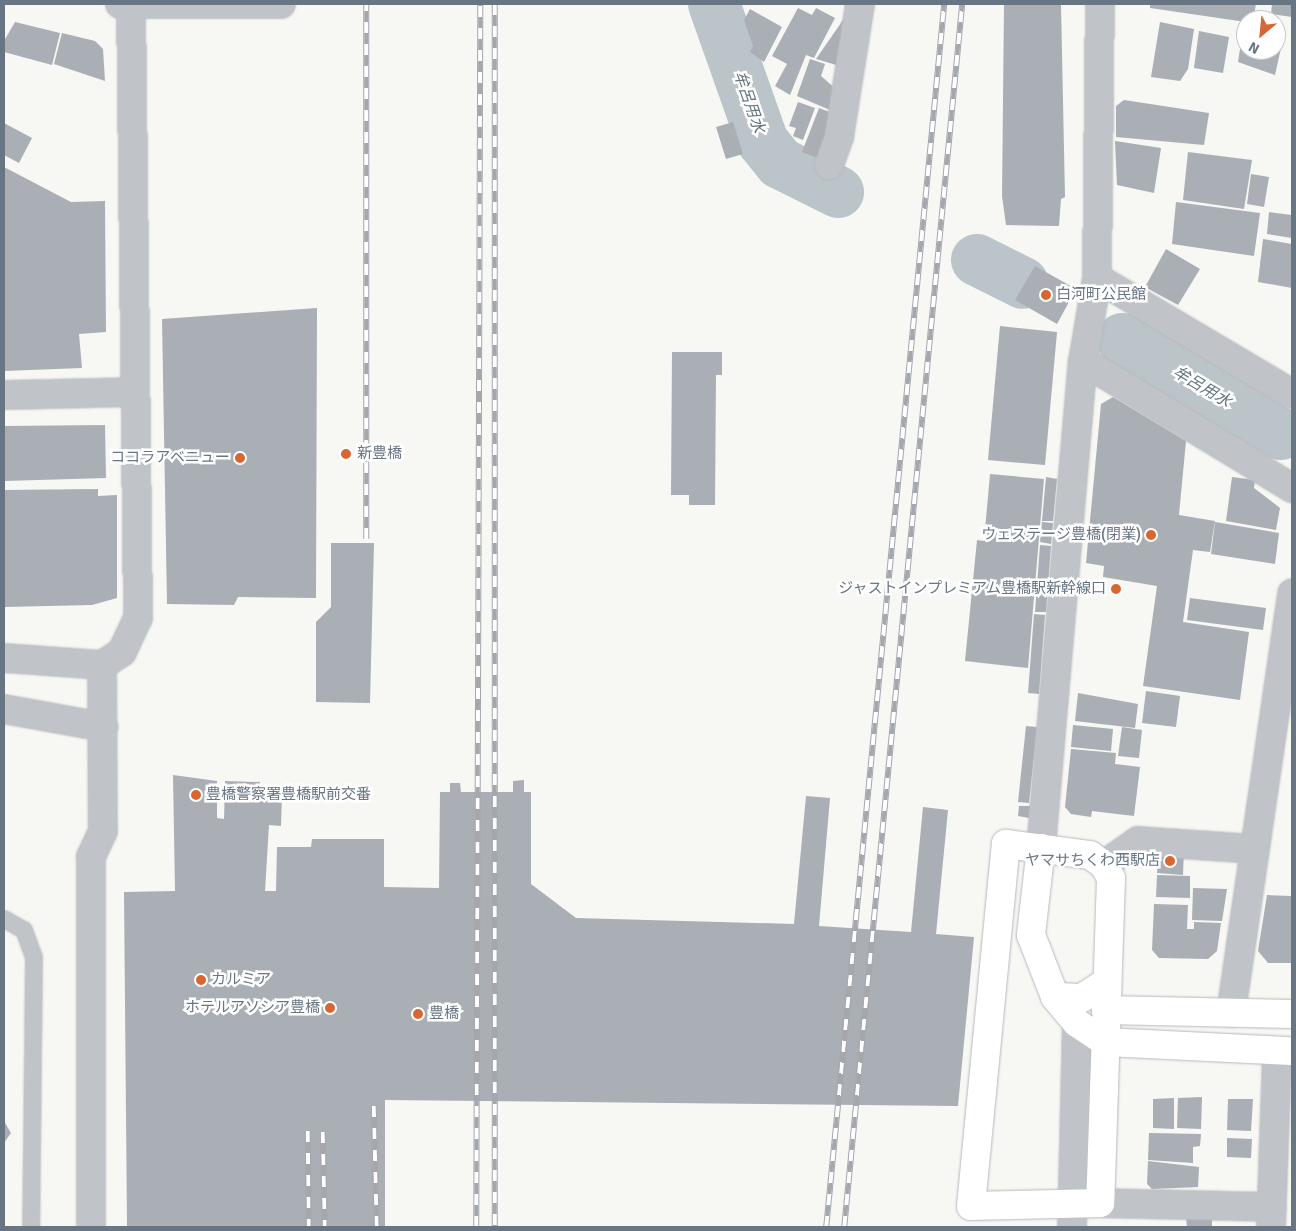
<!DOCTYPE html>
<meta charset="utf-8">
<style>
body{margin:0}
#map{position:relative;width:1296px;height:1231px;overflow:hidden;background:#f7f7f4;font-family:Signika,"Noto Sans JP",sans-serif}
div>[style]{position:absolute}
.river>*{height:52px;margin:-26px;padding:0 26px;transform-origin:26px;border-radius:26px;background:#bac4c9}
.building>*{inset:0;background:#a9afb5}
.roads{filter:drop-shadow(0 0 1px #b5b9bd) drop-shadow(0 0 1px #b5b9bd)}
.lane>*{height:16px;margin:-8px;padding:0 8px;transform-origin:8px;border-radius:8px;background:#c0c3c7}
.street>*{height:28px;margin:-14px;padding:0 14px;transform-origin:14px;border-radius:14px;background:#c0c3c7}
.secondary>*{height:28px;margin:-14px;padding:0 14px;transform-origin:14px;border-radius:14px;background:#fff}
.rail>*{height:5.5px;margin-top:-2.75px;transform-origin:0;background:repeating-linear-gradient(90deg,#fff 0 11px,#a4a8ae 0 22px);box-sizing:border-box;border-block:1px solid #a4a8ae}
.dots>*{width:14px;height:14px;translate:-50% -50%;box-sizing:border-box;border:2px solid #fff;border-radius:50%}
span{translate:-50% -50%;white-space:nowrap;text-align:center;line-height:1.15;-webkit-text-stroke:5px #fff;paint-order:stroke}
.poi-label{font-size:15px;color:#687583}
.left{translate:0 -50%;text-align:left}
.right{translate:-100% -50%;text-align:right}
.water-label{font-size:16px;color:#63767f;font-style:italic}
.frame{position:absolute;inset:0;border:5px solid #687583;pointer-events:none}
.north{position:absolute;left:1236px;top:10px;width:50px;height:50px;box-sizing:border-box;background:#fff;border:1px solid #c3c8cd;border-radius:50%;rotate:208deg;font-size:14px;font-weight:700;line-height:20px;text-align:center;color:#687583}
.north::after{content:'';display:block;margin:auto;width:18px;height:22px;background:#d86632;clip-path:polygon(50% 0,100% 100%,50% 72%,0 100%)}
</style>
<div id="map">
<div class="river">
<i style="left:714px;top:4px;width:146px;rotate:70.5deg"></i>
<i style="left:763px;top:142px;width:27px;rotate:51deg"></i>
<i style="left:780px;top:163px;width:65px;rotate:26.6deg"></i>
<i style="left:977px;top:260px;width:51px;rotate:26.6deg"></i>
<i style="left:1122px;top:339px;width:185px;rotate:30.9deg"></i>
</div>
<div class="building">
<i style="clip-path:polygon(1004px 4px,1061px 5px,1065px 197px,1061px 199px,1059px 226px,1006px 225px,1002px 196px)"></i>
<i style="clip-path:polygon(1150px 4px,1256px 4px,1253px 20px,1246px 22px,1150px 8px)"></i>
<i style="clip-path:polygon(1272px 4px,1292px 4px,1292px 17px,1271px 14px)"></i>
<i style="clip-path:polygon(798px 8px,812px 15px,816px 8px,835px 18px,814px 58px,806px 55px,790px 95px,775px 86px,787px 64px,772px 56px)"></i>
<i style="clip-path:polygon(750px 9px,782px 27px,764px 62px,750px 52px,753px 46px,744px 20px)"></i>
<i style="clip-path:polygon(843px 20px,849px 23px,843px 67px,816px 59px)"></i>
<i style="clip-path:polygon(15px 22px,60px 33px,52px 65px,4px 52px,4px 41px)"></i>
<i style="clip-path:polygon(1160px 22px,1194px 29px,1188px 69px,1180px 81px,1151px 77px)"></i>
<i style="clip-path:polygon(1199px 31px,1229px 37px,1223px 73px,1194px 68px)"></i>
<i style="clip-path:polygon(62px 33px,95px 41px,103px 49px,105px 81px,54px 64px)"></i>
<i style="clip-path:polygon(1242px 36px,1246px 37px,1246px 50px,1281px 48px,1275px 75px,1238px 62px)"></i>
<i style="clip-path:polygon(810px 59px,825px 64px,821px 76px,837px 90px,830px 110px,797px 96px)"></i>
<i style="clip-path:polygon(1124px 100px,1209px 113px,1204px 145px,1116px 137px,1116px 106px)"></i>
<i style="clip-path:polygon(798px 102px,815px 108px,803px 140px,793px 136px,796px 128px,789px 126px)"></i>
<i style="clip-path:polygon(819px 108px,832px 113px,820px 159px,802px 152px)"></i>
<i style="clip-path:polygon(733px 122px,743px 154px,726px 159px,716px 127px)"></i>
<i style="clip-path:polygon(4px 123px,32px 138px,19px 163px,4px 155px)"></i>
<i style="clip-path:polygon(1115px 141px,1161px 148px,1154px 193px,1117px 185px)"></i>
<i style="clip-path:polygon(1188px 152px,1252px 160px,1244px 209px,1183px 200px)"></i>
<i style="clip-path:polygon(4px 167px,71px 202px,105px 201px,106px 332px,79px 334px,82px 368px,4px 371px)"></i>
<i style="clip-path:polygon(1251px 174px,1269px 177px,1264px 207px,1247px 204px)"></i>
<i style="clip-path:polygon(1176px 202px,1260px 213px,1254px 256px,1172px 244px)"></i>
<i style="clip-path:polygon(1269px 212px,1292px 215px,1292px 238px,1267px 234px)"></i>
<i style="clip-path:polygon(1263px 239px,1292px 244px,1292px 288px,1258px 282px)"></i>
<i style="clip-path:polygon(1166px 249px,1200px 269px,1178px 305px,1145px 287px)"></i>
<i style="clip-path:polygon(1035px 266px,1076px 289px,1057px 324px,1015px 300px)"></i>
<i style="clip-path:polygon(317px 308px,316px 598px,238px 597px,234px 605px,167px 604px,162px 319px)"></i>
<i style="clip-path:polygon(1000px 326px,1057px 332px,1045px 465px,988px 460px)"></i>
<i style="clip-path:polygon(672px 352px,722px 352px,722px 375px,716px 375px,715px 505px,689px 505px,689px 495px,671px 495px)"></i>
<i style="clip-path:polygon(1113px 397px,1186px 441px,1179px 515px,1215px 521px,1210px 552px,1193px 550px,1183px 622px,1249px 632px,1240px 700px,1143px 686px,1157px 586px,1103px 577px,1104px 566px,1086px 563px,1101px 404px)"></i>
<i style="clip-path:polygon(105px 425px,106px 478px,4px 481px,4px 426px)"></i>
<i style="clip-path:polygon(990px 474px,1044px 479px,1028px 668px,965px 661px,977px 540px,984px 541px)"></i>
<i style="clip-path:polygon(1046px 477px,1057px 479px,1053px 521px,1042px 521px)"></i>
<i style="clip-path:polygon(1232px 477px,1255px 480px,1254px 488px,1280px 508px,1276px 530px,1226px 521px)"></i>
<i style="clip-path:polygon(98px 489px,98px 496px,117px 495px,117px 598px,92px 605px,4px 607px,4px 490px)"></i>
<i style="clip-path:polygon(1042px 522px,1053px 523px,1051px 544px,1040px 542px)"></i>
<i style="clip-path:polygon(1215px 522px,1279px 533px,1275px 564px,1211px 554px)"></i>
<i style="clip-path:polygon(331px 543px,374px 543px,370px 703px,316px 702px,316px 622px,331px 607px)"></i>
<i style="clip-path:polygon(1040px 545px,1051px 546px,1046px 612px,1035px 612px)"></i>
<i style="clip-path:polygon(1190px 598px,1266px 608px,1263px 630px,1187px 620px)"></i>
<i style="clip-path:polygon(1034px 614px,1045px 615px,1039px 694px,1028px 693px)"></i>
<i style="clip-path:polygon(1146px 691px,1180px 696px,1176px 727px,1142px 723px)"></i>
<i style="clip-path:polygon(1078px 693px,1138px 704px,1135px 728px,1075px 721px)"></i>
<i style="clip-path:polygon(1073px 725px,1113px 729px,1111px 751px,1071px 747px)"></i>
<i style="clip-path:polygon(1026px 726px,1037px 727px,1029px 803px,1018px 802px)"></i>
<i style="clip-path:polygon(1122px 727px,1142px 730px,1139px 758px,1118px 756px)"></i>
<i style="clip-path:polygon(1071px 749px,1116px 753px,1115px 764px,1140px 767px,1134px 816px,1092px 811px,1091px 817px,1071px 814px,1065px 807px)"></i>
<i style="clip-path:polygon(173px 775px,217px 781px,217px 818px,224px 819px,225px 781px,260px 782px,261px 792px,282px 793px,281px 826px,269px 825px,265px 891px,276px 891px,277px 847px,311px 847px,312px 839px,384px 839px,384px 887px,439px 888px,440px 792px,450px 792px,450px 783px,460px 783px,461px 792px,513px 792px,513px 781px,524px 780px,524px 792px,531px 792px,531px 884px,576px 918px,794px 924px,806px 796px,830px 798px,819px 926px,911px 932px,923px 807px,948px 810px,936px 934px,974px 937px,958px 1106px,385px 1100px,385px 1227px,127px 1227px,124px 892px,175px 891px)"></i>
<i style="clip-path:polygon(1019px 806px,1030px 806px,1029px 818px,1018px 816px)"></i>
<i style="clip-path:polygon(1159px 848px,1184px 850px,1183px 875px,1157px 873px)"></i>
<i style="clip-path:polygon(1157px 875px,1190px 876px,1190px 898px,1156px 897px)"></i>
<i style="clip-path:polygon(1193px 888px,1227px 889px,1222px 921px,1192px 920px)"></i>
<i style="clip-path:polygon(1267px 895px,1291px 896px,1292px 963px,1268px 963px,1258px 951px)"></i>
<i style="clip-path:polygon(1154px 904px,1188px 905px,1187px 929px,1194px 929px,1194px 922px,1221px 923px,1217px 951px,1208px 959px,1159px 958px,1152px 950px)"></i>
<i style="clip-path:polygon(1202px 1097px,1201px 1129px,1177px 1128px,1178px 1098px)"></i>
<i style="clip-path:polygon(1174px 1098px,1174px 1129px,1153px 1128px,1153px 1099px)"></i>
<i style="clip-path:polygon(1228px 1099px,1253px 1099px,1251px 1131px,1227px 1130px)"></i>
<i style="clip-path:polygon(4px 1121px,11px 1133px,4px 1143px)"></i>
<i style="clip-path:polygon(1149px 1133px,1201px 1134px,1200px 1146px,1193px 1147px,1193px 1163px,1148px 1160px)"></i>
<i style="clip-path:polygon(1227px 1138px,1252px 1139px,1251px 1158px,1227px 1157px)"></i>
<i style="clip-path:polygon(1148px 1161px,1199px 1167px,1198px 1187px,1152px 1189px,1147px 1184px)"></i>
<i style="clip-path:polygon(1186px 1218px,1212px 1219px,1212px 1227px,1187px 1227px)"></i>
</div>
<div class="roads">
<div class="lane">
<i style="left:4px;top:919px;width:23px;rotate:29deg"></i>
<i style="left:24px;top:930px;width:29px;rotate:70deg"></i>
<i style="left:34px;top:957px;width:270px;rotate:90.6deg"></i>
</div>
<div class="street">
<i style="left:120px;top:4px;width:161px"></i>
<i style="left:829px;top:165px;width:30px;rotate:-70deg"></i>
<i style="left:839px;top:137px;width:135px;rotate:-81deg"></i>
<i style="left:1097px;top:278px;width:227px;rotate:30.7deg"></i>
<i style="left:1083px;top:361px;width:245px;rotate:31.3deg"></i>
<i style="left:4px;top:395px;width:131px;rotate:-1.3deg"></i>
<i style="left:4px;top:658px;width:98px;rotate:4.1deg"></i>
<i style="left:102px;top:665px;width:166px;rotate:89.7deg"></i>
<i style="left:103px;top:831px;width:29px;rotate:115deg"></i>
<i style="left:91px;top:857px;width:370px;rotate:90deg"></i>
<i style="left:102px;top:665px;width:24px;rotate:-33deg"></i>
<i style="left:122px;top:652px;width:38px;rotate:-65deg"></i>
<i style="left:138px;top:617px;width:613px;rotate:-90.65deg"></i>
<i style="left:4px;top:709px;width:101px;rotate:10.3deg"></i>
<i style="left:1041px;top:848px;width:489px;rotate:-85.1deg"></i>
<i style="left:1083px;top:361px;width:84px;rotate:-80.4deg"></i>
<i style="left:1097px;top:278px;width:274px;rotate:-89.4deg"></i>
<i style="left:1104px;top:865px;width:42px;rotate:-35.2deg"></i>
<i style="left:1138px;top:841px;width:117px;rotate:3.9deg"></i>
<i style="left:1231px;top:1013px;width:424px;rotate:-81.7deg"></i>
<i style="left:1100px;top:1203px;width:172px;rotate:1.3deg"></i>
<i style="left:1072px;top:1227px;width:204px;rotate:-88.6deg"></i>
<i style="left:1271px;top:1227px;width:176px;rotate:-88deg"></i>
</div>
<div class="secondary">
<i style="left:1006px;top:844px;width:85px;rotate:7.5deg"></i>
<i style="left:1090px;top:855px;width:17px;rotate:36deg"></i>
<i style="left:1104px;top:865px;width:15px;rotate:62deg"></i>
<i style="left:1111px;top:878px;width:325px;rotate:91.9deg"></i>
<i style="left:1100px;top:1203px;width:129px;rotate:178.7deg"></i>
<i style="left:971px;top:1206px;width:364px;rotate:-84.5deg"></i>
<i style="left:1041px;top:848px;width:88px;rotate:96.6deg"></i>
<i style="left:1031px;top:935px;width:66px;rotate:68.8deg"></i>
<i style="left:1055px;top:997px;width:34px;rotate:50deg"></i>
<i style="left:1077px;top:1023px;width:34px;rotate:34deg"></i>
<i style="left:1105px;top:1042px;width:187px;rotate:2.8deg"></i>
<i style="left:1055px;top:997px;width:27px;rotate:2deg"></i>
<i style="left:1082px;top:998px;width:27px;rotate:-33deg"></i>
<i style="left:1106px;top:1010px;width:186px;rotate:1.2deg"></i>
</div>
</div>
<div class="rail">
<i style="left:495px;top:4px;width:1223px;rotate:90deg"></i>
<i style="left:366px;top:539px;width:535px;rotate:-90deg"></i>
<i style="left:374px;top:1106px;width:121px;rotate:88.6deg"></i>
<i style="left:308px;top:1131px;width:96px;rotate:89.4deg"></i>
<i style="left:323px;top:1132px;width:95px;rotate:88.8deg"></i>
<i style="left:476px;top:1227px;width:1223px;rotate:-89.81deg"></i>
<i style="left:826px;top:1227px;width:1229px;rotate:-84.49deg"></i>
<i style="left:844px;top:1227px;width:1229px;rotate:-84.49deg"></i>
</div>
<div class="dots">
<i style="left:1046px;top:295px;background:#d86632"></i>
<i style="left:346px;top:454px;background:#d86632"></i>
<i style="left:240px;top:458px;background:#d86632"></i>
<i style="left:1151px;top:535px;background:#d86632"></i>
<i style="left:1116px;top:589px;background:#d86632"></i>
<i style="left:196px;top:795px;background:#d86632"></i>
<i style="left:1170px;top:861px;background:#d86632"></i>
<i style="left:201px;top:980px;background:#d86632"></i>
<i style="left:330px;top:1008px;background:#d86632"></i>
<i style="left:418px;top:1014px;background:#d86632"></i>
</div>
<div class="poi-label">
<span class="left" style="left:1056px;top:295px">白河町公民館</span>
<span class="left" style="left:357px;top:454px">新豊橋</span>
<span class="right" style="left:230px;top:458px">ココラアベニュー</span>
<span class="right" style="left:1141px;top:535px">ウェステージ豊橋(閉業)</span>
<span class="right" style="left:1106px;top:589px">ジャストインプレミアム豊橋駅新幹線口</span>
<span class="left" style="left:206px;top:795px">豊橋警察署豊橋駅前交番</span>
<span class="right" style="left:1160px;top:861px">ヤマサちくわ西駅店</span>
<span class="left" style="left:211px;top:980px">カルミア</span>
<span class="right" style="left:320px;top:1008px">ホテルアソシア豊橋</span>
<span class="left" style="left:429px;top:1014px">豊橋</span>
</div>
<div class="water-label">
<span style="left:749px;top:102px;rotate:71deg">牟呂用水</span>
<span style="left:1202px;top:387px;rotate:31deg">牟呂用水</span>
</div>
<div class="frame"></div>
<div class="north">N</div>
</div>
